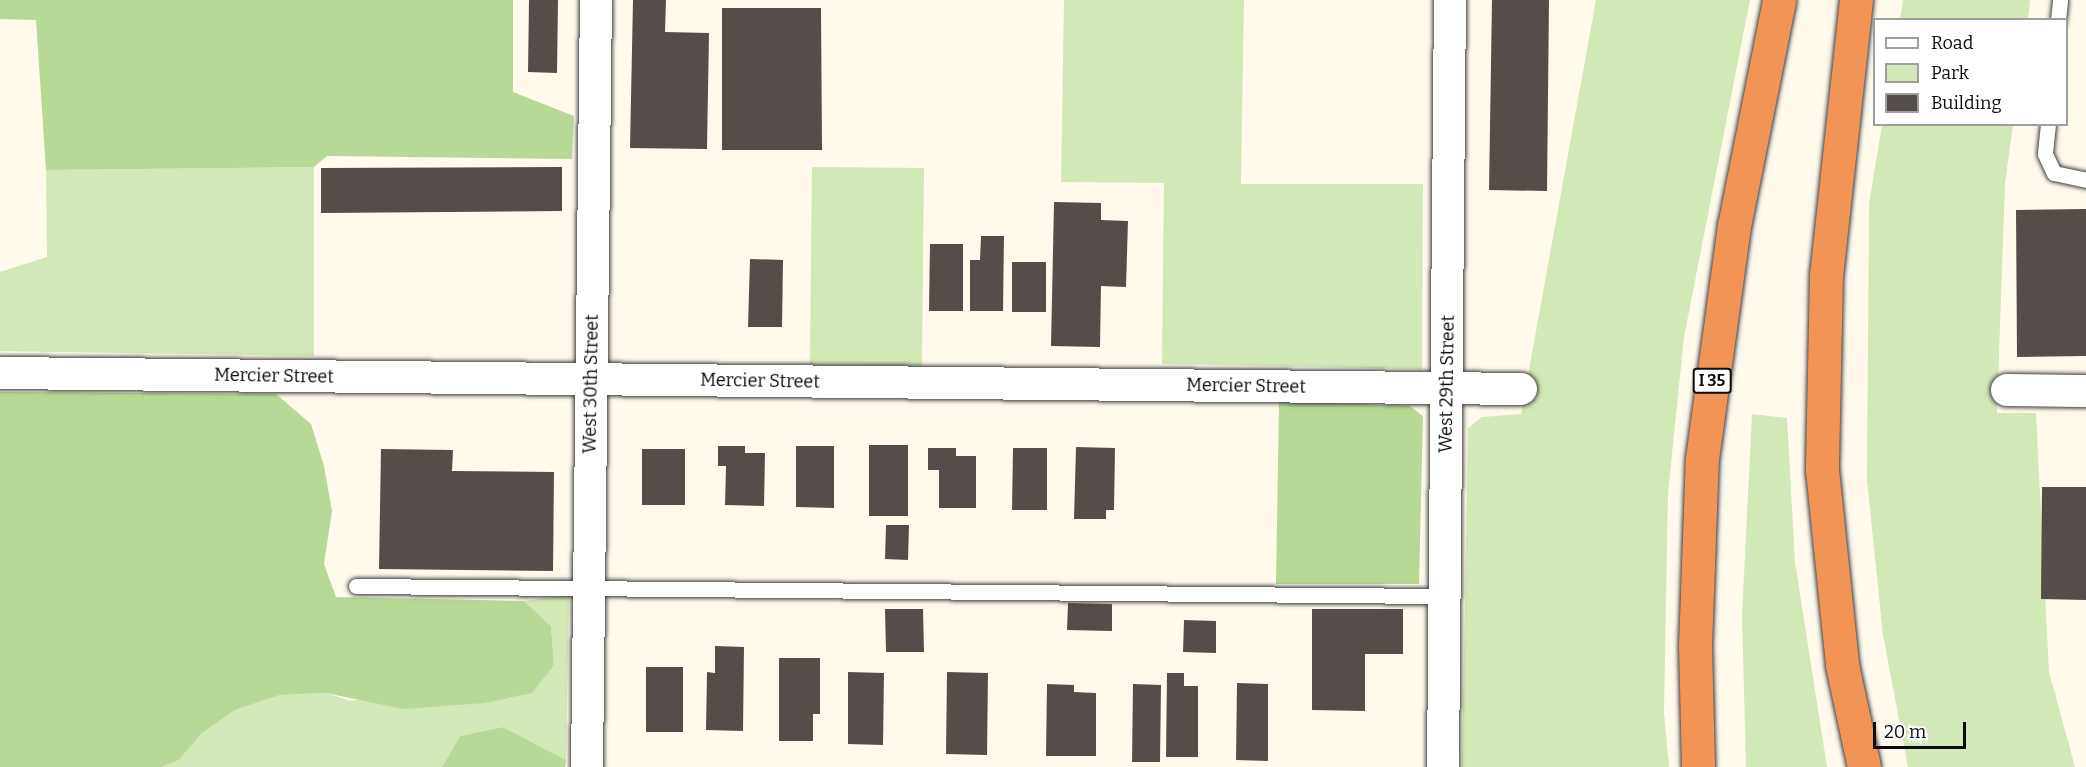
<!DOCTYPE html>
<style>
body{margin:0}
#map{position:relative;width:2086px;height:767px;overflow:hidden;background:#fffaec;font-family:Bitter,serif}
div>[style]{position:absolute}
.green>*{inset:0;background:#d3e8b7}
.forest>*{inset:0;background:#b8d996}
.building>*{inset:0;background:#554d49}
.roads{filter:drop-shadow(0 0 2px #3f3f3f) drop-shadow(0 0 2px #3f3f3f)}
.lane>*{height:15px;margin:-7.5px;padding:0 7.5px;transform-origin:7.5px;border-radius:7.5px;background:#fff}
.street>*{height:32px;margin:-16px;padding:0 16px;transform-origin:16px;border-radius:16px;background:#fff}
.highway>*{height:33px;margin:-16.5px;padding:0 16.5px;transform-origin:16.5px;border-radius:16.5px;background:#f29456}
span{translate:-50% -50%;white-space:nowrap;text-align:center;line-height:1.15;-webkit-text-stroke:6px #fff;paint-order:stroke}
.shield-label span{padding:2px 4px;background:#fff;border:2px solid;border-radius:4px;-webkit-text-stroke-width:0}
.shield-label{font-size:16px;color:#0c0c0c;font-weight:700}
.street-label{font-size:18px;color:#0c0c0c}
.legend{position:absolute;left:1873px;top:18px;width:195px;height:108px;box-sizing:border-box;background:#fff;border:2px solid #9e9e9e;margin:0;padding:8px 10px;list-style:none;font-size:18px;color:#0c0c0c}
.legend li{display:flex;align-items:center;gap:12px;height:30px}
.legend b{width:30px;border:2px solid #9e9e9e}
.scale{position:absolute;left:1873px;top:722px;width:93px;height:27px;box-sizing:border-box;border:3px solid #0c0c0c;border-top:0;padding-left:8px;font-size:18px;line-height:21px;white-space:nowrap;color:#0c0c0c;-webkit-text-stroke:4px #fff;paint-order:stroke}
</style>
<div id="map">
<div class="green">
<i style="clip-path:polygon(1064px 0,1244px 0,1241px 184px,1423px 184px,1422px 369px,1162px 364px,1164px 183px,1061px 182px)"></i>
<i style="clip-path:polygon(1596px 0,1750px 0,1684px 337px,1668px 493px,1664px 713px,1669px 767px,1462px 767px,1468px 428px,1482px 417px,1521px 414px)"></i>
<i style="clip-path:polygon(1903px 0,2030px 0,2028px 19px,1900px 19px)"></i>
<i style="clip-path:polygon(1882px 125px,2013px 125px,2005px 183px,1997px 413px,2036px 413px,2049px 672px,2075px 767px,1908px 767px,1883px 635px,1867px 480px,1869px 204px)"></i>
<i style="clip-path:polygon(314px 167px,314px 356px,0 351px,0 272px,47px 257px,46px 170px)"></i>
<i style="clip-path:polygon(812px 167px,924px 168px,922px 366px,810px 365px)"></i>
<i style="clip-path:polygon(1752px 414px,1787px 418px,1795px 562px,1827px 767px,1746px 767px,1742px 615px)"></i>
<i style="clip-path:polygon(569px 595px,566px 760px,503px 727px,460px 736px,442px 767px,161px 767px,179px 760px,202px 733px,235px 710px,280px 695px,326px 693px,350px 701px,554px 665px,551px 626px,524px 601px)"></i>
</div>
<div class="forest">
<i style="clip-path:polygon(0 0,513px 0,513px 92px,574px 116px,572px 159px,327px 156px,314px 167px,46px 170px,36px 20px,0 19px)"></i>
<i style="clip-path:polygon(0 392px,276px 394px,311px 424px,324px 466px,332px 511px,324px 564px,336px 597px,524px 601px,551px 626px,554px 665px,532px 693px,485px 703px,403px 709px,326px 693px,280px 695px,235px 710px,202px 733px,179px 760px,161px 767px,0 767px)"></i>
<i style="clip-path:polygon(1279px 401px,1410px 406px,1423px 416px,1419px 584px,1276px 584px)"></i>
<i style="clip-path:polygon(503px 727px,566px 760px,565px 767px,442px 767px,460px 736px)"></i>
</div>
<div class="building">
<i style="clip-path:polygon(529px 0,558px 0,557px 73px,528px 72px)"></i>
<i style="clip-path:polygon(633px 0,666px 0,665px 32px,709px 33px,707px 149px,630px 148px)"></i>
<i style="clip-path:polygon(1492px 0,1549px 0,1547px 191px,1489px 190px)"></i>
<i style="clip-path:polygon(722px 8px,821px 8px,822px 150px,722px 150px)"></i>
<i style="clip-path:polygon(562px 167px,562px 211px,321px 213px,321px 168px)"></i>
<i style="clip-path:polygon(1054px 202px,1101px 203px,1101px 220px,1128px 221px,1126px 287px,1101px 286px,1100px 347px,1051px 346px)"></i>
<i style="clip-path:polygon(2086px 209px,2086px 356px,2017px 357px,2016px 210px)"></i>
<i style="clip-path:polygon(981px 236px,1004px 236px,1003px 311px,970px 311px,970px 260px,980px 260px)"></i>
<i style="clip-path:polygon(930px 244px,963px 244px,963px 311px,929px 311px)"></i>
<i style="clip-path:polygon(750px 259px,783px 260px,782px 327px,748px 327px)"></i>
<i style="clip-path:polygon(1012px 262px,1046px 262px,1046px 312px,1012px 312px)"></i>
<i style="clip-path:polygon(869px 445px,908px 445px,908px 516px,869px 516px)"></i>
<i style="clip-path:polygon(718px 446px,745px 446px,745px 453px,765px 453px,764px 506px,725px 505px,726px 466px,718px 466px)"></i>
<i style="clip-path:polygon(796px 446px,834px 446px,834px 508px,796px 507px)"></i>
<i style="clip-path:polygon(1076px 447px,1115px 448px,1114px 510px,1106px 510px,1106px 519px,1074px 519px)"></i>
<i style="clip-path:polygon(928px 448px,956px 448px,956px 456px,976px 456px,976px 508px,939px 508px,939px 470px,928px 470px)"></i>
<i style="clip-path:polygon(1013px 448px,1047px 448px,1047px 510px,1012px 510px)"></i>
<i style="clip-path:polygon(381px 449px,453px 450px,452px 471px,554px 472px,553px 571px,379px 569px)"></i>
<i style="clip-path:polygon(642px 449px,685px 449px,685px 505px,642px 505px)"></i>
<i style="clip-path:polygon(2042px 487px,2086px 487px,2086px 600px,2041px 599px)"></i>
<i style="clip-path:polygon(886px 525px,909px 525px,908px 560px,885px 559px)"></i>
<i style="clip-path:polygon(1068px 603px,1112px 604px,1112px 631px,1067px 630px)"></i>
<i style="clip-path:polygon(885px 609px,923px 609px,924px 652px,886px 652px)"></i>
<i style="clip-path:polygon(1312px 609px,1403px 609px,1403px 654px,1365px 654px,1365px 711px,1312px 710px)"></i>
<i style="clip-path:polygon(1184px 620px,1216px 621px,1216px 653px,1183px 652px)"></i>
<i style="clip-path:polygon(715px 646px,744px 647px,743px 731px,706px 730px,707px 672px,715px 673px)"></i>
<i style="clip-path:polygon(779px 658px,820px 658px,820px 714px,813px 714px,813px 741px,779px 741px)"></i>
<i style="clip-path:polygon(646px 667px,683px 667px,683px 732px,646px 732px)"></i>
<i style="clip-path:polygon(848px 672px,884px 673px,883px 745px,848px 744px)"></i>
<i style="clip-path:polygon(947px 672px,988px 673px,987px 755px,946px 754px)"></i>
<i style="clip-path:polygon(1167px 673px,1184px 673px,1184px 686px,1198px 686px,1198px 757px,1166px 757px)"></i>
<i style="clip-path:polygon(1237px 683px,1268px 684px,1268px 761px,1236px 760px)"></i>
<i style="clip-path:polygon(1047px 684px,1074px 685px,1074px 692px,1096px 693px,1096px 756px,1046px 756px)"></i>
<i style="clip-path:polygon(1133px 684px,1161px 685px,1160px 762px,1132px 762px)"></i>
</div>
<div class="roads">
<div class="lane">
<i style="left:2058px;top:20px;width:20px;rotate:-84deg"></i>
<i style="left:2048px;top:124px;width:30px;rotate:96deg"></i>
<i style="left:2045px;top:154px;width:21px;rotate:65deg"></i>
<i style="left:2054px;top:173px;width:33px;rotate:12deg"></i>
<i style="left:356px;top:586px;width:1089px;rotate:0.53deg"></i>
</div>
<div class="street">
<i style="left:0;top:373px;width:1521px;rotate:0.6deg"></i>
<i style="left:2007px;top:390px;width:79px;rotate:0.7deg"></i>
<i style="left:587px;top:767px;width:767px;rotate:-89.33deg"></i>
<i style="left:1443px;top:767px;width:767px;rotate:-89.48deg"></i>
</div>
<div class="highway">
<i style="left:1856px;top:0;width:276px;rotate:96.2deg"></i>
<i style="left:1826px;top:274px;width:196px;rotate:91.2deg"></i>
<i style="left:1822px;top:470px;width:196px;rotate:84.1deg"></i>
<i style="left:1842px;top:665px;width:104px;rotate:77.8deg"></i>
<i style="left:1698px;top:767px;width:121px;rotate:-91.4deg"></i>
<i style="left:1695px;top:646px;width:187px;rotate:-87.9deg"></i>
<i style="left:1702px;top:459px;width:235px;rotate:-82.2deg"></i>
<i style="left:1734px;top:226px;width:230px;rotate:-78.7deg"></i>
</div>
</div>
<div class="shield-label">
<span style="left:1712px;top:381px">I 35</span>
</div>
<div class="street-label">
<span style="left:274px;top:376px;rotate:1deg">Mercier Street</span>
<span style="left:760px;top:381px;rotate:1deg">Mercier Street</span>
<span style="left:591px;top:384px;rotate:-89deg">West 30th Street</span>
<span style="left:1447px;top:384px;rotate:-89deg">West 29th Street</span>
<span style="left:1246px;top:386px;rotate:1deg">Mercier Street</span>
</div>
<ul class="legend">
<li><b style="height:8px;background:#fff"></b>Road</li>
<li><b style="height:16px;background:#d3e8b7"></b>Park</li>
<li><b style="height:16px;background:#554d49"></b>Building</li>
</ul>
<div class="scale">20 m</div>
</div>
